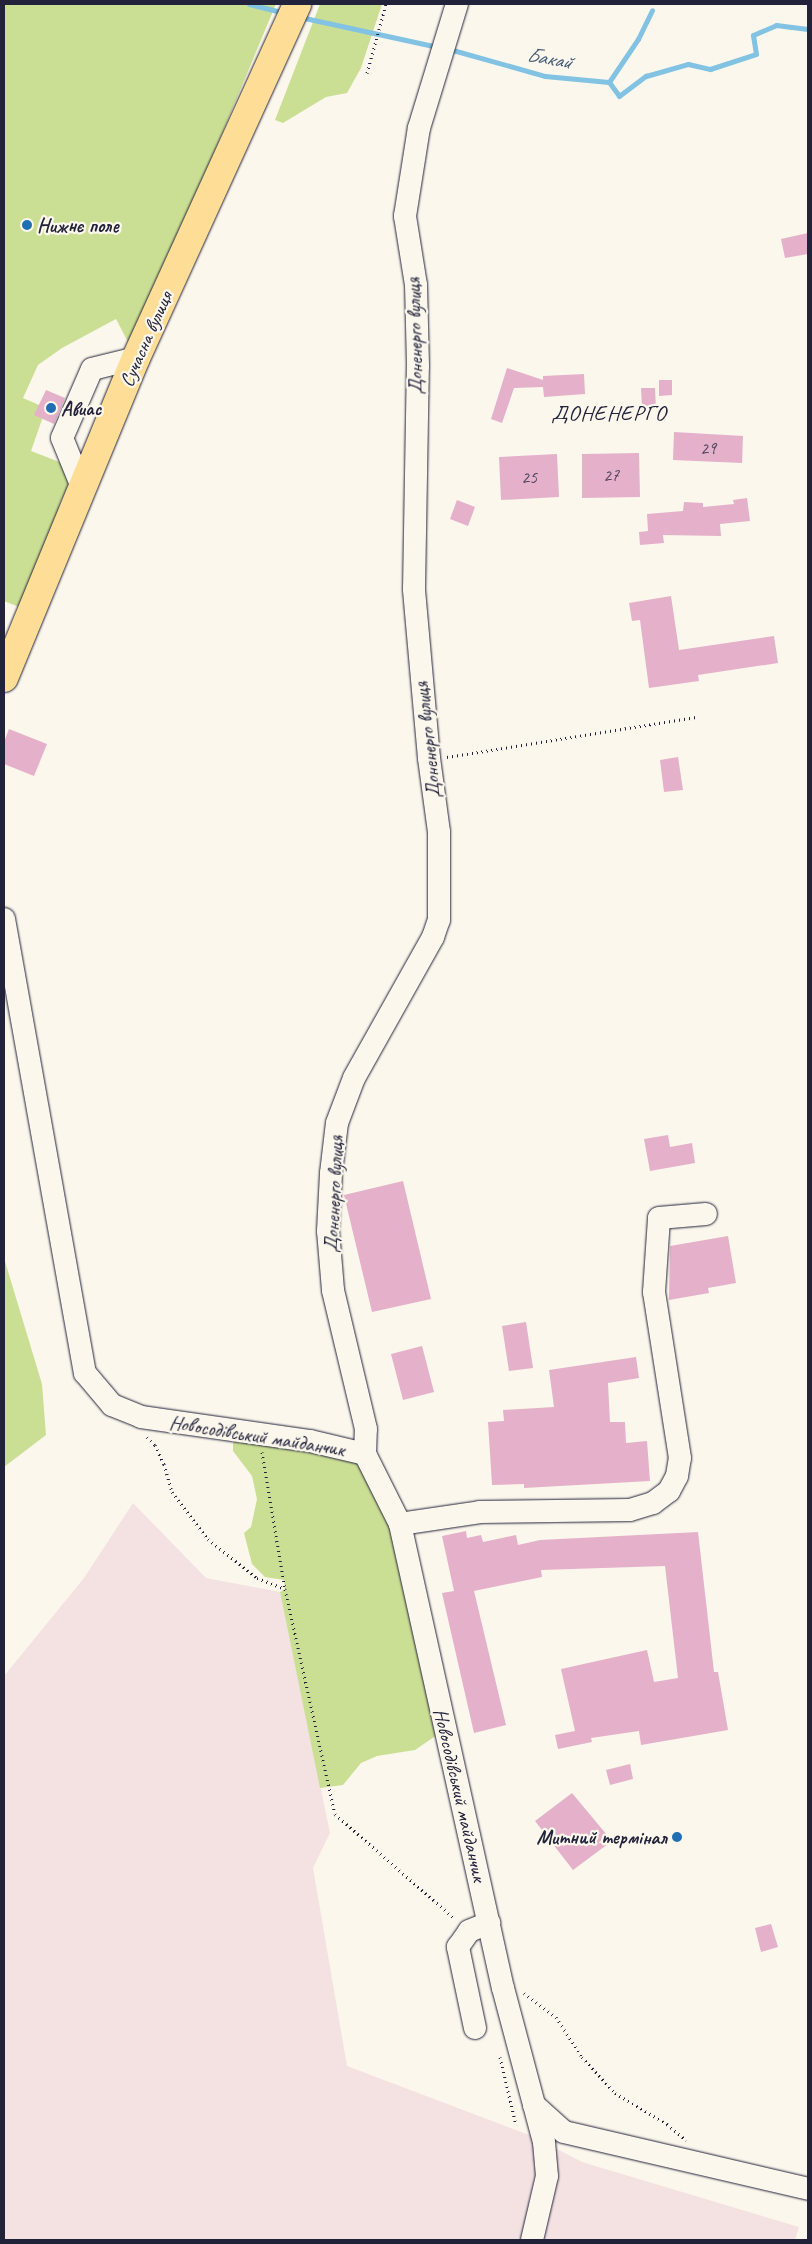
<!DOCTYPE html>
<meta charset="utf-8">
<style>
body{margin:0}
#map{position:relative;width:812px;height:2244px;overflow:hidden;background:#fbf7ec;font-family:Caveat,sans-serif}
div>[style]{position:absolute}
.built>*{inset:0;background:#f4e2e2}
.green>*{inset:0;background:#cbdf94}
.stream>*{height:5px;margin:-2.5px;padding:0 2.5px;transform-origin:2.5px;border-radius:2.5px;background:#82c2e2}
.building>*{inset:0;background:#e5b0ca}
.path>*{height:3px;margin-top:-1.5px;transform-origin:0;background:repeating-linear-gradient(90deg,#22223b 0 1px,transparent 0 5px)}
.roads{filter:drop-shadow(0 0 1px #22223b) drop-shadow(0 0 1px #22223b)}
.minor>*{height:22px;margin:-11px;padding:0 11px;transform-origin:11px;border-radius:11px;background:#fbf7ec}
.major>*{height:28px;margin:-14px;padding:0 14px;transform-origin:14px;border-radius:14px;background:#fedd96}
.dots>*{width:14px;height:14px;translate:-50% -50%;box-sizing:border-box;border:2px solid #fbf7ec;border-radius:50%}
span{translate:-50% -50%;white-space:nowrap;text-align:center;line-height:1.15;-webkit-text-stroke:4.5px #fbf7ec;paint-order:stroke}
.number-label{font-size:18px;color:#53465f}
.number-label span{-webkit-text-stroke-width:0}
.poi-label{font-size:20px;color:#22223b;font-weight:700}
.left{translate:0 -50%;text-align:left}
.right{translate:-100% -50%;text-align:right}
.street-label{font-size:20px;color:#22223b}
.water-label{font-size:21px;color:#445a75;font-style:italic}
.quarter-label{font-size:22px;color:#22223b;letter-spacing:1px}
.frame{position:absolute;inset:0;border:5px solid #22223b;pointer-events:none}
</style>
<div id="map">
<div class="built">
<i style="clip-path:polygon(133px 1503px,206px 1578px,280px 1592px,330px 1833px,313px 1868px,347px 2066px,532px 2136px,582px 2162px,799px 2227px,795px 2240px,4px 2240px,4px 1676px,84px 1578px)"></i>
</div>
<div class="green">
<i style="clip-path:polygon(4px 4px,276px 4px,135px 342px,128px 342px,116px 319px,62px 348px,38px 365px,23px 398px,46px 408px,31px 451px,62px 463px,71px 480px,59px 505px,62px 523px,24px 609px,4px 601px)"></i>
<i style="clip-path:polygon(320px 4px,382px 4px,361px 68px,347px 93px,326px 97px,283px 123px,275px 120px)"></i>
<i style="clip-path:polygon(4px 1258px,42px 1384px,46px 1435px,4px 1467px)"></i>
<i style="clip-path:polygon(233px 1442px,292px 1448px,355px 1462px,367px 1475px,393px 1526px,437px 1735px,415px 1750px,377px 1756px,361px 1763px,343px 1785px,320px 1788px,280px 1592px,285px 1589px,284px 1580px,265px 1577px,252px 1564px,244px 1533px,251px 1527px,257px 1499px,252px 1476px,233px 1451px)"></i>
</div>
<div class="stream">
<i style="left:249px;top:4px;width:37px;rotate:14deg"></i>
<i style="left:300px;top:17px;width:141px;rotate:12.3deg"></i>
<i style="left:449px;top:49px;width:100px;rotate:15.7deg"></i>
<i style="left:545px;top:76px;width:64px;rotate:5.4deg"></i>
<i style="left:609px;top:82px;width:17px;rotate:54deg"></i>
<i style="left:619px;top:96px;width:34px;rotate:-37deg"></i>
<i style="left:646px;top:76px;width:44px;rotate:-15.9deg"></i>
<i style="left:688px;top:64px;width:23px;rotate:13deg"></i>
<i style="left:710px;top:69px;width:48px;rotate:-18.1deg"></i>
<i style="left:756px;top:54px;width:19px;rotate:-99deg"></i>
<i style="left:753px;top:35px;width:25px;rotate:-23deg"></i>
<i style="left:776px;top:25px;width:32px;rotate:7deg"></i>
<i style="left:609px;top:82px;width:52px;rotate:-56deg"></i>
<i style="left:638px;top:39px;width:32px;rotate:-64deg"></i>
</div>
<div class="building">
<i style="clip-path:polygon(808px 233px,808px 254px,785px 258px,781px 239px)"></i>
<i style="clip-path:polygon(507px 368px,543px 380px,543px 376px,584px 374px,585px 394px,544px 397px,543px 387px,514px 388px,502px 423px,491px 419px)"></i>
<i style="clip-path:polygon(659px 380px,672px 380px,672px 395px,659px 396px)"></i>
<i style="clip-path:polygon(641px 388px,655px 388px,656px 409px,642px 409px)"></i>
<i style="clip-path:polygon(46px 390px,65px 398px,54px 424px,34px 415px)"></i>
<i style="clip-path:polygon(674px 432px,743px 436px,742px 463px,673px 460px)"></i>
<i style="clip-path:polygon(639px 453px,640px 497px,582px 498px,582px 454px)"></i>
<i style="clip-path:polygon(557px 454px,559px 497px,501px 500px,499px 457px)"></i>
<i style="clip-path:polygon(747px 498px,750px 521px,720px 524px,721px 536px,663px 535px,664px 543px,640px 545px,639px 532px,648px 531px,647px 514px,683px 511px,684px 502px,703px 503px,703px 507px,734px 504px,733px 500px)"></i>
<i style="clip-path:polygon(457px 500px,475px 507px,468px 526px,450px 519px)"></i>
<i style="clip-path:polygon(671px 596px,679px 650px,774px 636px,778px 663px,698px 675px,699px 681px,649px 688px,640px 620px,632px 621px,629px 603px)"></i>
<i style="clip-path:polygon(9px 729px,47px 744px,34px 776px,4px 764px,4px 742px)"></i>
<i style="clip-path:polygon(678px 757px,683px 790px,664px 792px,660px 760px)"></i>
<i style="clip-path:polygon(668px 1135px,670px 1147px,692px 1143px,695px 1163px,650px 1171px,644px 1139px)"></i>
<i style="clip-path:polygon(403px 1181px,431px 1299px,372px 1312px,344px 1195px)"></i>
<i style="clip-path:polygon(728px 1236px,736px 1283px,708px 1288px,709px 1293px,669px 1300px,670px 1246px)"></i>
<i style="clip-path:polygon(526px 1322px,533px 1368px,509px 1371px,502px 1326px)"></i>
<i style="clip-path:polygon(422px 1346px,434px 1392px,403px 1400px,391px 1354px)"></i>
<i style="clip-path:polygon(636px 1357px,639px 1378px,608px 1383px,610px 1422px,625px 1422px,626px 1443px,647px 1441px,650px 1481px,524px 1488px,524px 1484px,492px 1485px,488px 1422px,504px 1421px,503px 1410px,554px 1407px,549px 1370px)"></i>
<i style="clip-path:polygon(466px 1531px,467px 1538px,481px 1535px,483px 1542px,516px 1535px,518px 1545px,540px 1540px,698px 1532px,714px 1672px,718px 1672px,728px 1730px,641px 1745px,639px 1731px,591px 1738px,592px 1742px,558px 1749px,555px 1735px,575px 1731px,561px 1669px,647px 1650px,654px 1682px,678px 1678px,665px 1566px,541px 1570px,542px 1577px,474px 1591px,506px 1725px,474px 1733px,442px 1593px,454px 1591px,442px 1536px)"></i>
<i style="clip-path:polygon(630px 1764px,633px 1779px,610px 1785px,606px 1770px)"></i>
<i style="clip-path:polygon(572px 1793px,612px 1841px,573px 1870px,535px 1821px)"></i>
<i style="clip-path:polygon(771px 1924px,778px 1947px,761px 1952px,755px 1928px)"></i>
</div>
<div class="path">
<i style="left:367px;top:73px;width:72px;rotate:-74.6deg"></i>
<i style="left:447px;top:757px;width:254px;rotate:-9.1deg"></i>
<i style="left:147px;top:1437px;width:11px;rotate:45deg"></i>
<i style="left:155px;top:1445px;width:21px;rotate:65deg"></i>
<i style="left:164px;top:1464px;width:29px;rotate:74deg"></i>
<i style="left:172px;top:1492px;width:59px;rotate:52.5deg"></i>
<i style="left:208px;top:1539px;width:63px;rotate:38.5deg"></i>
<i style="left:257px;top:1578px;width:30px;rotate:21deg"></i>
<i style="left:262px;top:1452px;width:139px;rotate:80.5deg"></i>
<i style="left:285px;top:1589px;width:230px;rotate:77.5deg"></i>
<i style="left:335px;top:1814px;width:159px;rotate:41.2deg"></i>
<i style="left:524px;top:1993px;width:40px;rotate:37deg"></i>
<i style="left:556px;top:2017px;width:48px;rotate:57deg"></i>
<i style="left:582px;top:2057px;width:49px;rotate:47.5deg"></i>
<i style="left:615px;top:2093px;width:61px;rotate:30.8deg"></i>
<i style="left:667px;top:2124px;width:25px;rotate:40deg"></i>
<i style="left:500px;top:2057px;width:70px;rotate:76.8deg"></i>
</div>
<div class="roads">
<div class="minor">
<i style="left:82px;top:487px;width:53px;rotate:-112.2deg"></i>
<i style="left:62px;top:438px;width:75px;rotate:-66.5deg"></i>
<i style="left:92px;top:369px;width:45px;rotate:-14deg"></i>
<i style="left:4px;top:919px;width:461px;rotate:79.9deg"></i>
<i style="left:85px;top:1373px;width:42px;rotate:49.8deg"></i>
<i style="left:112px;top:1405px;width:31px;rotate:22deg"></i>
<i style="left:141px;top:1417px;width:171px;rotate:8.1deg"></i>
<i style="left:310px;top:1441px;width:57px;rotate:13.3deg"></i>
<i style="left:365px;top:1454px;width:78px;rotate:63.4deg"></i>
<i style="left:400px;top:1524px;width:475px;rotate:77.5deg"></i>
<i style="left:503px;top:1988px;width:159px;rotate:75.1deg"></i>
<i style="left:544px;top:2142px;width:34px;rotate:85deg"></i>
<i style="left:547px;top:2176px;width:66px;rotate:103.2deg"></i>
<i style="left:365px;top:1454px;width:25px;rotate:-88deg"></i>
<i style="left:366px;top:1429px;width:143px;rotate:-103.4deg"></i>
<i style="left:333px;top:1290px;width:59px;rotate:-94.8deg"></i>
<i style="left:328px;top:1231px;width:58px;rotate:-87deg"></i>
<i style="left:331px;top:1173px;width:50px;rotate:-83.2deg"></i>
<i style="left:337px;top:1123px;width:48px;rotate:-69.3deg"></i>
<i style="left:354px;top:1078px;width:162px;rotate:-60.7deg"></i>
<i style="left:433px;top:937px;width:18px;rotate:-71deg"></i>
<i style="left:439px;top:920px;width:88px;rotate:-90deg"></i>
<i style="left:439px;top:832px;width:75px;rotate:-97.7deg"></i>
<i style="left:429px;top:758px;width:170px;rotate:-95.1deg"></i>
<i style="left:414px;top:589px;width:223px;rotate:-89deg"></i>
<i style="left:418px;top:366px;width:81px;rotate:-91.4deg"></i>
<i style="left:416px;top:285px;width:70px;rotate:-99.1deg"></i>
<i style="left:405px;top:216px;width:89px;rotate:-81deg"></i>
<i style="left:419px;top:128px;width:130px;rotate:-73deg"></i>
<i style="left:400px;top:1524px;width:81px;rotate:-8.5deg"></i>
<i style="left:480px;top:1512px;width:150px;rotate:-0.8deg"></i>
<i style="left:630px;top:1510px;width:24px;rotate:-17deg"></i>
<i style="left:653px;top:1503px;width:20px;rotate:-37deg"></i>
<i style="left:669px;top:1491px;width:17px;rotate:-62deg"></i>
<i style="left:677px;top:1476px;width:18px;rotate:-81deg"></i>
<i style="left:680px;top:1458px;width:168px;rotate:-98.9deg"></i>
<i style="left:654px;top:1292px;width:74px;rotate:-86.1deg"></i>
<i style="left:659px;top:1218px;width:47px;rotate:-4.9deg"></i>
<i style="left:475px;top:2028px;width:83px;rotate:-101.9deg"></i>
<i style="left:458px;top:1947px;width:19px;rotate:-55deg"></i>
<i style="left:469px;top:1931px;width:22px;rotate:-22deg"></i>
<i style="left:534px;top:2105px;width:40px;rotate:42deg"></i>
<i style="left:564px;top:2132px;width:251px;rotate:13.1deg"></i>
</div>
<div class="major">
<i style="left:4px;top:678px;width:346px;rotate:-67.6deg"></i>
<i style="left:136px;top:358px;width:389px;rotate:-65.5deg"></i>
</div>
</div>
<div class="dots">
<i style="left:27px;top:225px;background:#1f6fb2"></i>
<i style="left:51px;top:408px;background:#1f6fb2"></i>
<i style="left:677px;top:1837px;background:#1f6fb2"></i>
</div>
<div class="number-label">
<span style="left:708px;top:448px">29</span>
<span style="left:611px;top:475px">27</span>
<span style="left:529px;top:477px">25</span>
</div>
<div class="poi-label">
<span class="left" style="left:37px;top:225px">Нижнє поле</span>
<span class="left" style="left:61px;top:408px">Авиас</span>
<span class="right" style="left:667px;top:1837px">Митний термінал</span>
</div>
<div class="street-label">
<span style="left:415px;top:336px;rotate:-91deg">Доненерго вулиця</span>
<span style="left:146px;top:339px;rotate:-66deg">Сучасна вулиця</span>
<span style="left:428px;top:740px;rotate:-96deg">Доненерго вулиця</span>
<span style="left:334px;top:1194px;rotate:-87deg">Доненерго вулиця</span>
<span style="left:257px;top:1436px;rotate:9deg">Новосодівський майданчик</span>
<span style="left:460px;top:1795px;rotate:77deg">Новосодівський майданчик</span>
</div>
<div class="water-label">
<span style="left:549px;top:58px;rotate:10deg">Бакай</span>
</div>
<div class="quarter-label">
<span style="left:609px;top:414px">ДОНЕНЕРГО</span>
</div>
<div class="frame"></div>
</div>
